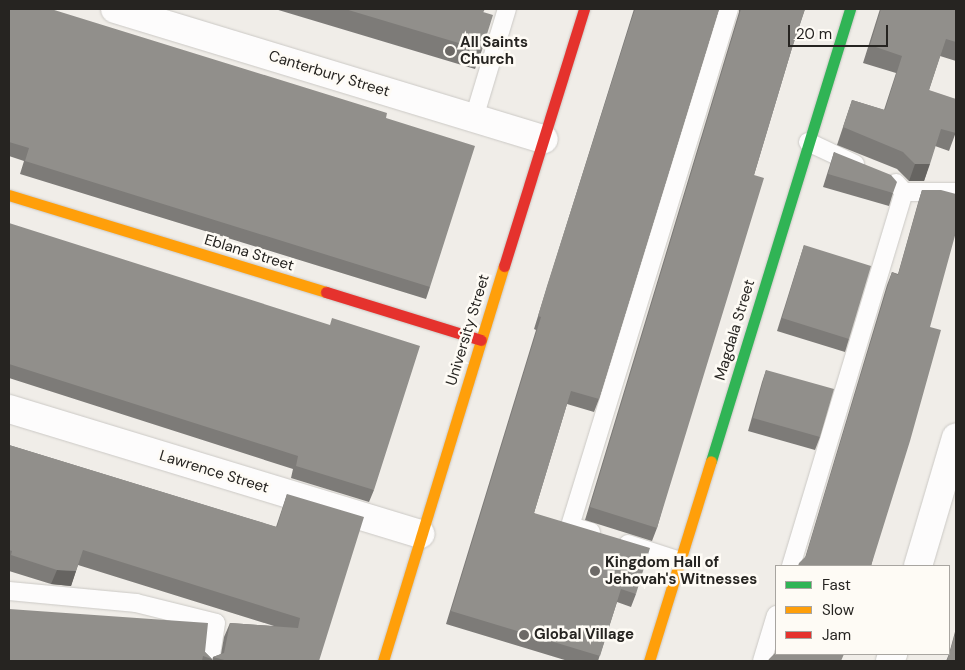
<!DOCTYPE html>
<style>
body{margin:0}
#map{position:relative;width:965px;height:670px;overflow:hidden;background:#f0ede8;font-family:"DM Sans",sans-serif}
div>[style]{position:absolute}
.roads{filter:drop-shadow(0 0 1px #cbc9c5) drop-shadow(0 0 1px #cbc9c5)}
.lane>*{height:18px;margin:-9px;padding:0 9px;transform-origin:9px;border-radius:9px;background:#fdfcfc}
.street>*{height:28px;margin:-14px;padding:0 14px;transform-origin:14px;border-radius:14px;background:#fdfcfc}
.fast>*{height:11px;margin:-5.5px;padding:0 5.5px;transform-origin:5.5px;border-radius:5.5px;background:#30b455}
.slow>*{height:11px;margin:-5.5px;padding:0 5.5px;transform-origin:5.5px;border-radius:5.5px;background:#ff9f0a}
.jam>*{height:11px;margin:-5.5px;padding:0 5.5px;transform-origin:5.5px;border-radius:5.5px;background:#e5322d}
.wall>*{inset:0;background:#7d7b78}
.shaded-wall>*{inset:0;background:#666461}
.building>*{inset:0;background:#918f8b}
.dots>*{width:14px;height:14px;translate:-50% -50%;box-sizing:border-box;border:2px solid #fefbf5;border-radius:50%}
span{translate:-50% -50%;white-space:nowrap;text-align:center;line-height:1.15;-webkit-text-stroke:5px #fefbf5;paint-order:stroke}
.poi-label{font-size:15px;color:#262421;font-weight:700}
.left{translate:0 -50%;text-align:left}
.street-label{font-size:15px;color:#262421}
.frame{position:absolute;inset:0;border:10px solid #262421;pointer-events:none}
.legend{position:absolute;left:775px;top:565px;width:175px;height:90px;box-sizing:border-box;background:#fefbf5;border:1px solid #a8a5a0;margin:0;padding:6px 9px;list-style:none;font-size:15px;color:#262421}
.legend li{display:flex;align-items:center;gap:10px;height:25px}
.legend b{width:25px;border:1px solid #a8a5a0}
.scale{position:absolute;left:788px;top:25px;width:100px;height:22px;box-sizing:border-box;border:2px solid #262421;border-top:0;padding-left:6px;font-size:15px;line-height:18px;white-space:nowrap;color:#262421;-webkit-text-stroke:4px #fefbf5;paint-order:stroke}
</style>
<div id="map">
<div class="roads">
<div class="lane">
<i style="left:474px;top:118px;width:114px;rotate:-73.2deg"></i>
<i style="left:808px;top:142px;width:52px;rotate:25.1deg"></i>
<i style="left:896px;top:183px;width:12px;rotate:48deg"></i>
<i style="left:904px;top:192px;width:52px"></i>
<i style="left:591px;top:532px;width:22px;rotate:-164deg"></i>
<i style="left:570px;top:526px;width:541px;rotate:-72.91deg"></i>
<i style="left:628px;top:544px;width:55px;rotate:18.1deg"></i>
<i style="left:791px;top:566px;width:391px;rotate:-73.2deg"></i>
<i style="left:9px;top:591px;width:128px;rotate:5.4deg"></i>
<i style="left:136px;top:603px;width:82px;rotate:14deg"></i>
<i style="left:216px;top:623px;width:38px;rotate:99deg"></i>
<i style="left:762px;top:661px;width:48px;rotate:-73.1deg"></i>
</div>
<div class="street">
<i style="left:115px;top:9px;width:448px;rotate:16.9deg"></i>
<i style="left:9px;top:409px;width:430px;rotate:16.9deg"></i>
<i style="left:918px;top:566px;width:134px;rotate:-73.5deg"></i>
<i style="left:890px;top:661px;width:8px;rotate:-67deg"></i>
</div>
<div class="fast">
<i style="left:711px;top:461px;width:473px;rotate:-72.9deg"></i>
</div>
<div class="slow">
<i style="left:9px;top:195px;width:332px;rotate:17deg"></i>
<i style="left:383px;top:661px;width:413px;rotate:-73deg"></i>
<i style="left:649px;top:661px;width:209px;rotate:-72.8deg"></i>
</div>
<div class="jam">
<i style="left:504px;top:266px;width:269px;rotate:-72.7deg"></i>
<i style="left:326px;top:292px;width:162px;rotate:17.2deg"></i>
</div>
</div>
<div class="wall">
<i style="clip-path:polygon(275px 9px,485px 9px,483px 12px,482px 50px,475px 69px)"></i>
<i style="clip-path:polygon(634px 9px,719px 9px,599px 399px,594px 412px,567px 404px,534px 513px,636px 594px,631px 607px,617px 602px,598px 661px,568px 661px,446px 624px,536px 330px,534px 329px,543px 300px)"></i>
<i style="clip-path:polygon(739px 9px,805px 9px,792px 48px,754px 175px,657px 528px,652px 541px,585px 520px,739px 12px)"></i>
<i style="clip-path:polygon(880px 9px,956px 9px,956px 61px,940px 56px,929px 90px,956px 132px,949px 151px,935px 146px,924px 181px,909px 181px,897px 169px,837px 145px,852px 100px,884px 110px,896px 73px,863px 63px)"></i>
<i style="clip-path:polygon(9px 10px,386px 118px,430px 287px,426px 299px,20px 174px,24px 161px,9px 156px)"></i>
<i style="clip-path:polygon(834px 152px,893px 193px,889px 206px,823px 187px)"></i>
<i style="clip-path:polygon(922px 190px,930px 327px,871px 566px,805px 558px,887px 285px,892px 272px,898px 274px,918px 203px)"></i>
<i style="clip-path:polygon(9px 223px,374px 490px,369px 502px,291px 478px,293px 469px,9px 378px)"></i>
<i style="clip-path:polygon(804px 245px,849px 339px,845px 352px,777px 331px)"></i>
<i style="clip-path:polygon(766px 370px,820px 437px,815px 450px,748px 431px,762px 382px)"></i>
<i style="clip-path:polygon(9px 445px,276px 527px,287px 494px,319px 661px,212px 661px,213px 657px,221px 654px,224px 637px,230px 623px,274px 626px,78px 565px,71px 586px,51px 584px,9px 571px)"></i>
<i style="clip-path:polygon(956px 628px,956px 661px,946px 661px,949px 654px)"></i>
<i style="clip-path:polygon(205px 652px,212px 659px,212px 661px,9px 661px)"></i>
</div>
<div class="shaded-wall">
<i style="clip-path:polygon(915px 164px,930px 164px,924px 181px,909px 181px)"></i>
<i style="clip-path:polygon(57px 570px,76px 571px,71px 586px,51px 584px)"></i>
</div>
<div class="building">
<i style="clip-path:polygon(10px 9px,51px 9px,387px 113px,386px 118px,475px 146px,430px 287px,25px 161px,29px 148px,9px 142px,9px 10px)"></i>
<i style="clip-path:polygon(345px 9px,485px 9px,483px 12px,493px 15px,482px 50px)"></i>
<i style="clip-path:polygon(635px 9px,719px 9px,599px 399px,571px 391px,534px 513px,650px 548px,636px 594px,621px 589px,600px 656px,451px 611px,541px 317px,538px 316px,547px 286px)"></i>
<i style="clip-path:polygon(741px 9px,805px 9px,792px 48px,754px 175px,764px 178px,657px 528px,590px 507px)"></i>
<i style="clip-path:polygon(881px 9px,956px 9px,956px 42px,946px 39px,929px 90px,956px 99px,956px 133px,941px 129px,930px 164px,915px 164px,903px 152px,843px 127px,852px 100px,885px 110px,902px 56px,870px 45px)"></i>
<i style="clip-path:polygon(834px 152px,891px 175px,897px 182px,893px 193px,828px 174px)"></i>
<i style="clip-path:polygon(922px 190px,941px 190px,956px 194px,956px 232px,930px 327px,941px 330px,910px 441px,871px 566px,798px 566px,799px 563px,806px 556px,892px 272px,898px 275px)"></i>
<i style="clip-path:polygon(9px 223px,330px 325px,332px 318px,420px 346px,374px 490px,296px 466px,298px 456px,9px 364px)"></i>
<i style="clip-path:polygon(804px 245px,871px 266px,849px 339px,782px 318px)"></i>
<i style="clip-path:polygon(766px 370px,834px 389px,820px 437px,753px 418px)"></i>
<i style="clip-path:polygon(9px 445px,277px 527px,287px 494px,364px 517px,319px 661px,228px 661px,213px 657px,224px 653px,230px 623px,298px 628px,300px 618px,83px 550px,76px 571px,57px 570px,11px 555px,12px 551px,9px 550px)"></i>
<i style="clip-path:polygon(9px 609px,208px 623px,205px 652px,212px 659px,203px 656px,202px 661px,9px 661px)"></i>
<i style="clip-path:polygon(956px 631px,956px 661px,947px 661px)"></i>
<i style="clip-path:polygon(776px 652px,776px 654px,844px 654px,841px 661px,768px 661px,769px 659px)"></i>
</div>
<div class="dots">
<i style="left:450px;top:51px;background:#6d6a67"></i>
<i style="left:595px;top:571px;background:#6d6a67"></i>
<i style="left:524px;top:635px;background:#6d6a67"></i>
</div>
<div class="poi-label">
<span class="left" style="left:460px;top:51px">All Saints<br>Church</span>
<span class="left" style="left:605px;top:571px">Kingdom Hall of<br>Jehovah's Witnesses</span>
<span class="left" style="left:534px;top:635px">Global Village</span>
</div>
<div class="street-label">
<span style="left:329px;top:74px;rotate:17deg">Canterbury Street</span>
<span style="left:249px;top:253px;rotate:17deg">Eblana Street</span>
<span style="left:468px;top:330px;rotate:-73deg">University Street</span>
<span style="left:735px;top:330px;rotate:-73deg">Magdala Street</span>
<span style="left:214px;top:472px;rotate:17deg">Lawrence Street</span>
</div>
<div class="frame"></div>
<ul class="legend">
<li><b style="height:6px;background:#30b455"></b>Fast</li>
<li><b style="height:6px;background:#ff9f0a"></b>Slow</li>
<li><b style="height:6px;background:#e5322d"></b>Jam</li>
</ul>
<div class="scale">20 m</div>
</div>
